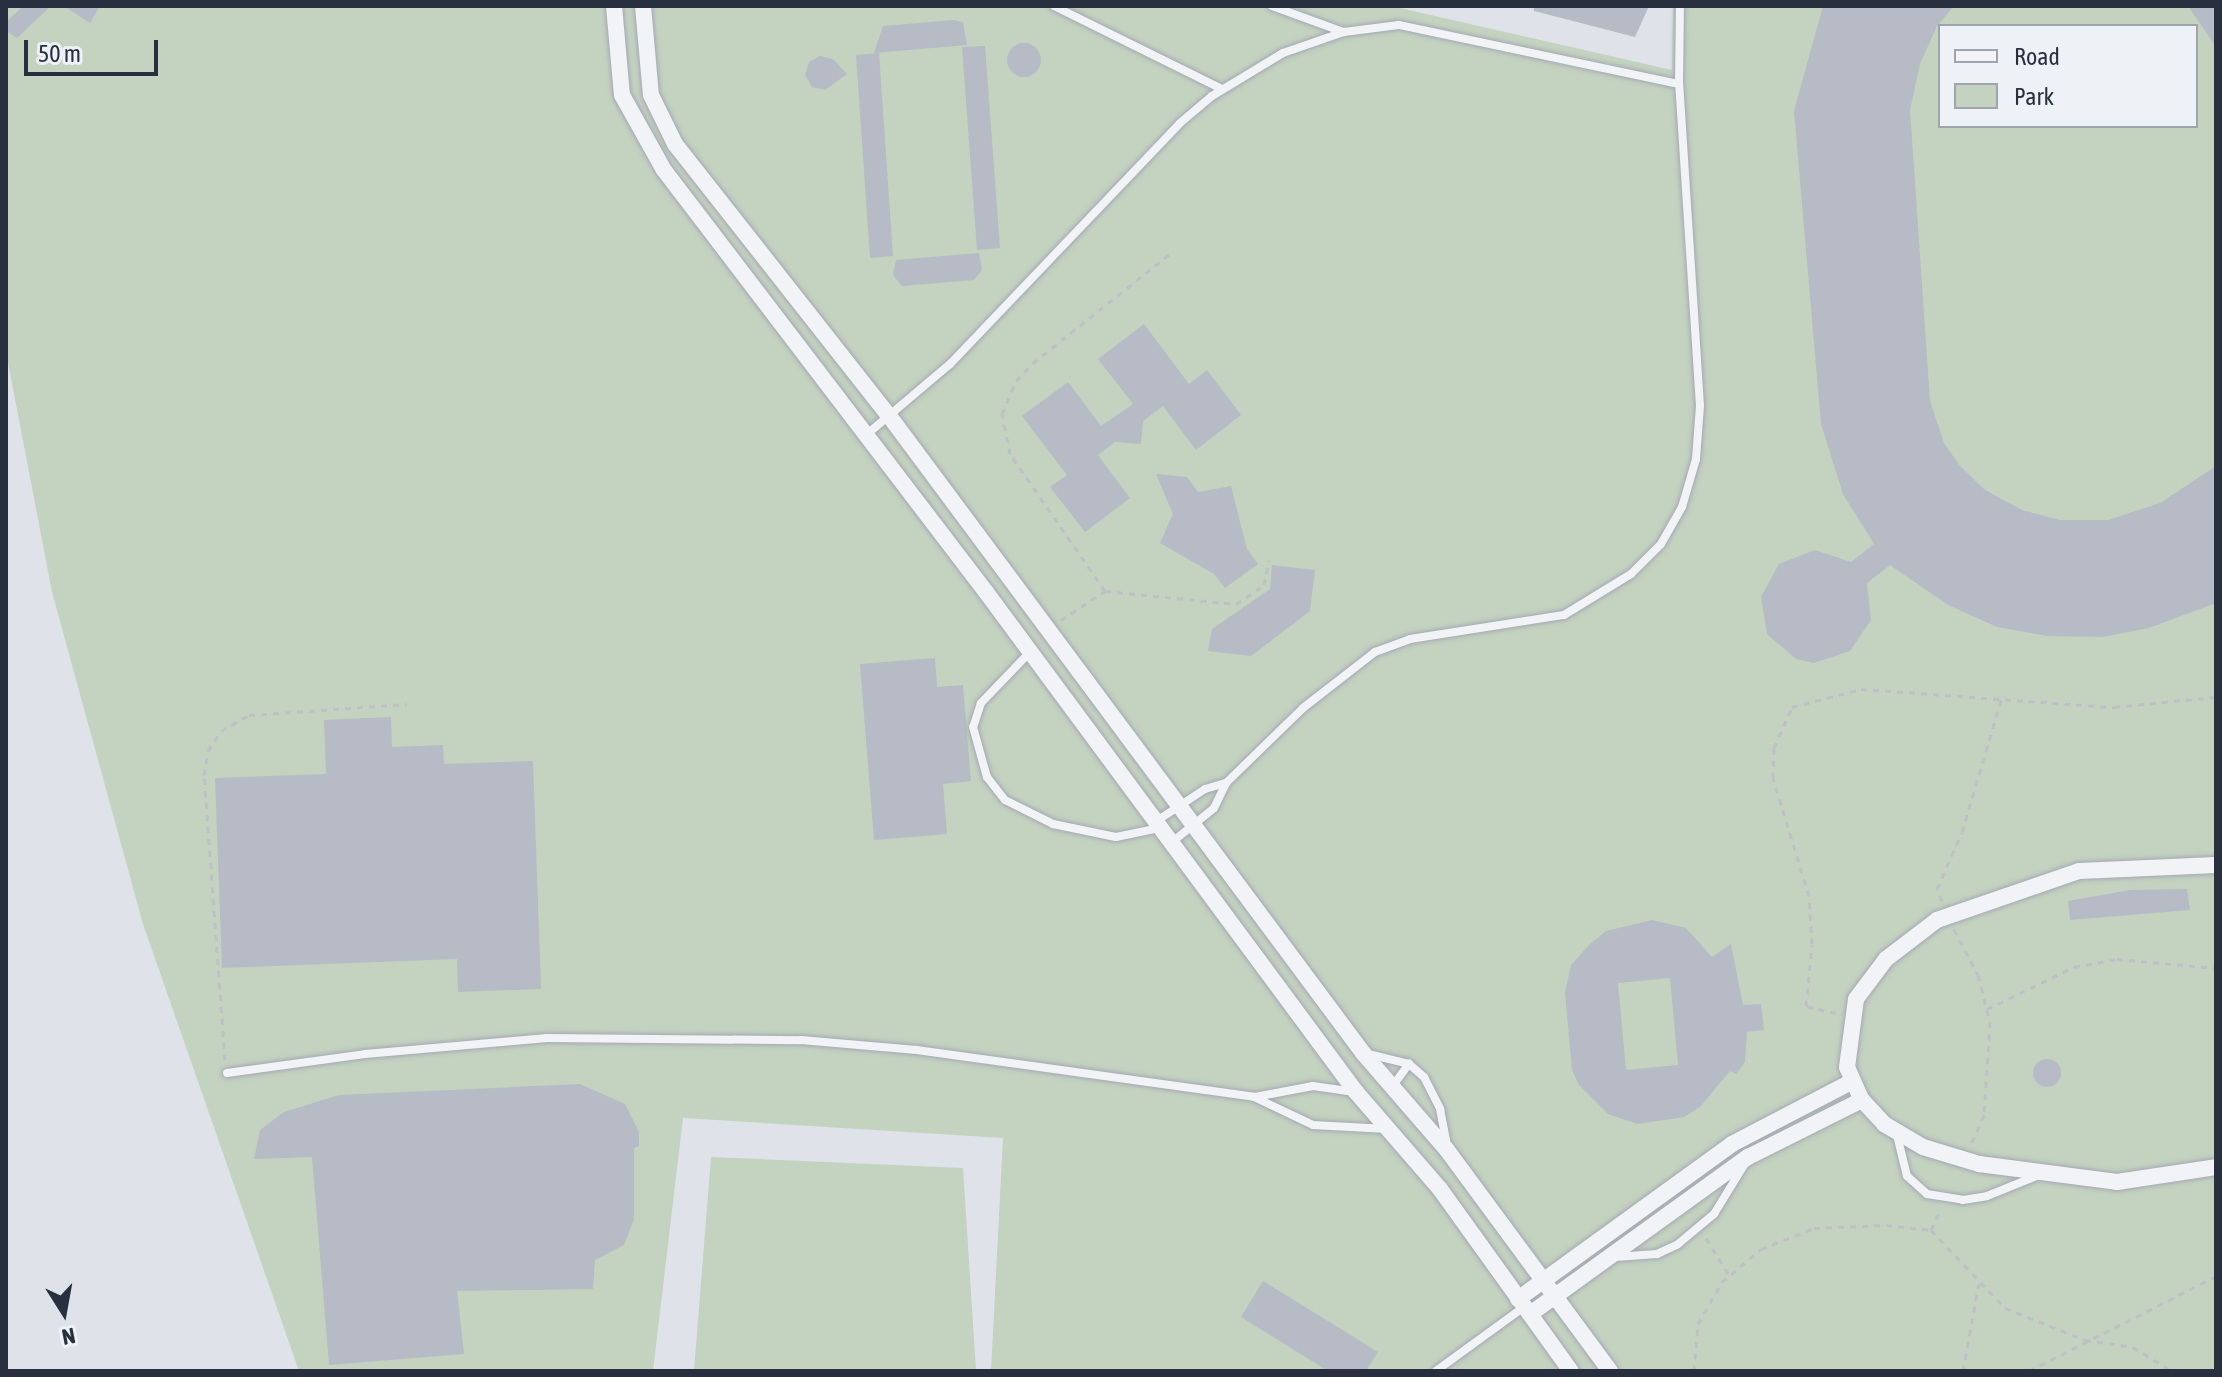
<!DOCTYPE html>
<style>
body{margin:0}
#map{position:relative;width:2222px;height:1377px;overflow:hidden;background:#dfe2e8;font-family:"Asap Condensed",sans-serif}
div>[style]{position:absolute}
.green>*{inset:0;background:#c4d2c0}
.building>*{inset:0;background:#b6bbc5}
.round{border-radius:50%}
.path>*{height:3px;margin-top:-1.5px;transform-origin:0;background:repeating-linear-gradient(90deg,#bdc0c6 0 6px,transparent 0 12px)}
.roads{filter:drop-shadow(0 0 2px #a4a9b2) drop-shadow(0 0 2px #a4a9b2)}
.lane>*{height:8px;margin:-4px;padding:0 4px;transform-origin:4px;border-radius:4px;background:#f2f3f6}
.street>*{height:16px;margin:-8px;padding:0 8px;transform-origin:8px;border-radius:8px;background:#f2f3f6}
span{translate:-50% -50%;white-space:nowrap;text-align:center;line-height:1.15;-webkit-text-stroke:6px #eef1f6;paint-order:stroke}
.frame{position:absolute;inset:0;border:8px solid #28303f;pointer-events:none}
.legend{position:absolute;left:1938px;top:24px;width:260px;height:104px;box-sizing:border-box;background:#eef1f6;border:2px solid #9fa4ad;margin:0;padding:10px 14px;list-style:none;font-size:24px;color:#28303f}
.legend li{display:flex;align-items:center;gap:16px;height:40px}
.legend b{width:40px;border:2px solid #9fa4ad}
.north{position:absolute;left:24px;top:1273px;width:80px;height:80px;-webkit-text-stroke:6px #eef1f6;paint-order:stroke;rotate:169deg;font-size:22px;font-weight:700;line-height:32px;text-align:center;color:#28303f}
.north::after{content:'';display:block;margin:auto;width:28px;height:36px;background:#28303f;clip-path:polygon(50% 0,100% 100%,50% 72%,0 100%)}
.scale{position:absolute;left:24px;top:40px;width:134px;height:36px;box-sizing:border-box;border:4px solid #28303f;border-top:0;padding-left:10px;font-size:24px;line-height:28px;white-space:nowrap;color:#28303f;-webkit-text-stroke:6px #eef1f6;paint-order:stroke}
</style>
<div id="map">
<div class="green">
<i style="clip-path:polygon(evenodd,6px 6px,1391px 6px,1672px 70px,1673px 6px,2216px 6px,2216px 1371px,991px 1371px,1003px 1138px,683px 1118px,653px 1371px,299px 1371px,143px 924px,52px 592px,6px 352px,6px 6px,1940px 26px,2196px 26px,2196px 126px,1940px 126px,1940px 26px)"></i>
<i style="clip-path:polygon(711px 1157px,963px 1168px,976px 1371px,694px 1371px)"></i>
</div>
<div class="building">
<i style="clip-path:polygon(23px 6px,51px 6px,17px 38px,6px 31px,6px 22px)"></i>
<i style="clip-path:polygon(64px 6px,100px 6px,90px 23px)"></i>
<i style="clip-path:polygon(1534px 6px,1649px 6px,1635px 37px,1534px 11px)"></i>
<i style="clip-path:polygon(1823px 6px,1954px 6px,1937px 26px,1920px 64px,1910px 110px,1930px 401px,1944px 443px,1960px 466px,1985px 490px,2022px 510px,2060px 520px,2108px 520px,2160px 503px,2216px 466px,2216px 603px,2149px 628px,2103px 637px,2048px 636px,1997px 627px,1948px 605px,1890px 565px,1867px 583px,1871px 620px,1850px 651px,1814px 663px,1796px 659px,1767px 634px,1761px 597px,1779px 564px,1815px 550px,1851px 562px,1874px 544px,1843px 494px,1821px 424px,1794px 111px)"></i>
<i style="clip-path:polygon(2188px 6px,2216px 6px,2216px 47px)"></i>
<i style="clip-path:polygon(954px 20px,963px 22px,967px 45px,874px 53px,883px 26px)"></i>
<i class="round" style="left:1007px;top:43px;width:34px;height:34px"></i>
<i style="clip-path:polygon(985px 46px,1000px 248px,977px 250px,962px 47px)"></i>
<i style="clip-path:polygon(879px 53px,893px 256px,870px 258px,856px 55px)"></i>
<i style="clip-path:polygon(820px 56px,833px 59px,847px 74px,825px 90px,812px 87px,805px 75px,809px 62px)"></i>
<i style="clip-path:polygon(979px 253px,982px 270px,974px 280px,902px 286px,893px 275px,896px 260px)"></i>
<i style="clip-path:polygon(1144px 324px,1189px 384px,1207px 370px,1241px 415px,1196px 450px,1163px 406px,1143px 421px,1141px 444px,1115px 442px,1098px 455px,1130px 498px,1085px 532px,1050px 487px,1067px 475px,1022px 416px,1068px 382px,1101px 426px,1133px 404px,1098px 359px)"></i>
<i style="clip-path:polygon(1156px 474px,1187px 477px,1198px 492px,1231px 486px,1247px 549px,1258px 564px,1225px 588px,1214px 574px,1160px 543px,1173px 514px)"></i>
<i style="clip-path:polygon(1272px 565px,1315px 570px,1310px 611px,1251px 656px,1208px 651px,1212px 629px,1270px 589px)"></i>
<i style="clip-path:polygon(935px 658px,937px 687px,963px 685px,971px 781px,943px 784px,947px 834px,874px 840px,860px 664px)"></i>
<i style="clip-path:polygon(391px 717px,392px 747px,443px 745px,444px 764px,533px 761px,541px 989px,458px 992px,457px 959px,222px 968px,215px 778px,326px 774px,324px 720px)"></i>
<i style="clip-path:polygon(2187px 889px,2190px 910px,2070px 920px,2068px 901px,2130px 890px)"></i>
<i style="clip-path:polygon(evenodd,1652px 920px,1686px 928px,1712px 957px,1731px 944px,1743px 1005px,1761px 1004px,1764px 1030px,1747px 1032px,1745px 1062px,1736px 1074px,1730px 1071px,1700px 1107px,1684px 1117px,1637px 1124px,1608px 1114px,1579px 1085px,1572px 1070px,1565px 993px,1571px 965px,1589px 945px,1606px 931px,1652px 920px,1670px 978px,1678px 1065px,1626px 1070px,1618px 983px,1670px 978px)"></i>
<i class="round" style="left:2033px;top:1059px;width:28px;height:28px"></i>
<i style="clip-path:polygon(580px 1084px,625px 1104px,639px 1132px,639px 1146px,634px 1148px,634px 1219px,624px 1245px,595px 1260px,593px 1289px,457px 1291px,464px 1354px,329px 1365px,312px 1157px,254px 1159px,260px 1130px,284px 1112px,339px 1095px)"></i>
<i style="clip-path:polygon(1263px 1281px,1378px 1352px,1366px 1371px,1328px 1371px,1241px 1317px)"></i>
</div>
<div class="path">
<i style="left:1105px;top:591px;width:167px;rotate:-124.7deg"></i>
<i style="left:1010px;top:454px;width:41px;rotate:-101.3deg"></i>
<i style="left:1002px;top:414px;width:36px;rotate:-67deg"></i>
<i style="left:1016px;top:381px;width:25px;rotate:-47deg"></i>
<i style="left:1033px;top:363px;width:178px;rotate:-38.6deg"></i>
<i style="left:1061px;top:620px;width:53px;rotate:-33.4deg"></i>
<i style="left:1105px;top:591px;width:132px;rotate:5.7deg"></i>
<i style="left:1236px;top:604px;width:34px;rotate:-34deg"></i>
<i style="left:1264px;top:585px;width:25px;rotate:-79deg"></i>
<i style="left:1942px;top:901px;width:13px;rotate:-113deg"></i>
<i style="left:1937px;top:889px;width:62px;rotate:-66.3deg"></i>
<i style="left:1962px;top:832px;width:138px;rotate:-73.5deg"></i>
<i style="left:1954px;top:929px;width:52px;rotate:62.4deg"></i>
<i style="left:1978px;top:975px;width:49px;rotate:75.7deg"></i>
<i style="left:1990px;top:1022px;width:93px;rotate:93.7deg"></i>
<i style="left:1984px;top:1115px;width:32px;rotate:114deg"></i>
<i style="left:1987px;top:1009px;width:97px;rotate:-25.8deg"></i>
<i style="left:2074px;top:967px;width:44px;rotate:-10.5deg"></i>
<i style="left:2117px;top:959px;width:99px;rotate:5.2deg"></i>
<i style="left:1836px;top:1013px;width:31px;rotate:-167deg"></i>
<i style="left:1806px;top:1006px;width:62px;rotate:-84.5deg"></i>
<i style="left:1812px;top:944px;width:48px;rotate:-93.6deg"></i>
<i style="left:1809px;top:896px;width:123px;rotate:-107deg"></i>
<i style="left:1773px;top:778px;width:30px;rotate:-88deg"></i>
<i style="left:1774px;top:748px;width:45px;rotate:-66.3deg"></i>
<i style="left:1792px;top:707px;width:71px;rotate:-14.6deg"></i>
<i style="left:1861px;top:689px;width:254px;rotate:4.1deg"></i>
<i style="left:2114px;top:707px;width:102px;rotate:-5.6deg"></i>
<i style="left:225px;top:1060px;width:286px;rotate:-94.2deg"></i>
<i style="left:204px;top:775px;width:24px;rotate:-81deg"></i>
<i style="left:208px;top:751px;width:24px;rotate:-57deg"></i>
<i style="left:221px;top:731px;width:32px;rotate:-30deg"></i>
<i style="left:249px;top:715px;width:158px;rotate:-4deg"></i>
<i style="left:1931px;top:1230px;width:23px;rotate:-65deg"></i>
<i style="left:1706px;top:1238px;width:44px;rotate:58.1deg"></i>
<i style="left:1694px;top:1371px;width:47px;rotate:-85.1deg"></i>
<i style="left:1698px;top:1324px;width:48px;rotate:-60.3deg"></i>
<i style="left:1722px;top:1282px;width:51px;rotate:-40.2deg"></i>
<i style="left:1761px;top:1249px;width:57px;rotate:-21.6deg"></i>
<i style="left:1814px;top:1228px;width:72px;rotate:-2.4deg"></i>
<i style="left:1886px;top:1225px;width:45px;rotate:6.3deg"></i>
<i style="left:1931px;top:1230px;width:108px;rotate:46.5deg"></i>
<i style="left:2005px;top:1308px;width:86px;rotate:21.8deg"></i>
<i style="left:2085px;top:1340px;width:49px;rotate:8.3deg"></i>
<i style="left:2133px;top:1347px;width:46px;rotate:31.6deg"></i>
<i style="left:1963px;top:1371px;width:89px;rotate:-79.7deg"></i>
<i style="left:2029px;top:1371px;width:210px;rotate:-26.9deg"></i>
</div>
<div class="roads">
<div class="lane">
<i style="left:1054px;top:6px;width:187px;rotate:26.3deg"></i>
<i style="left:1272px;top:6px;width:76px;rotate:20.1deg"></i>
<i style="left:866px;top:435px;width:110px;rotate:-40.2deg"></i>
<i style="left:950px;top:364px;width:333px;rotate:-46.3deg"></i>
<i style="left:1180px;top:123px;width:42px;rotate:-40.2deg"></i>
<i style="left:1212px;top:96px;width:83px;rotate:-31.2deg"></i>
<i style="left:1283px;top:53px;width:65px;rotate:-19deg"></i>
<i style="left:1344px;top:32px;width:55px;rotate:-7.3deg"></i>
<i style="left:1399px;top:25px;width:286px;rotate:11.9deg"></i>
<i style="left:1030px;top:652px;width:71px;rotate:133.9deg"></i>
<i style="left:981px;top:703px;width:25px;rotate:108deg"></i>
<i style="left:973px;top:727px;width:52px;rotate:74.4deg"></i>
<i style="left:987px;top:777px;width:29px;rotate:52deg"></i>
<i style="left:1005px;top:800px;width:54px;rotate:26.6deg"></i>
<i style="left:1053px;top:824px;width:64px;rotate:11.7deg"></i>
<i style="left:1116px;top:837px;width:45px;rotate:-11.6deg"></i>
<i style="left:1155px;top:822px;width:60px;rotate:-33.4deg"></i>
<i style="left:1205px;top:789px;width:22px;rotate:-16deg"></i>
<i style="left:1171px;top:843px;width:55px;rotate:-39.1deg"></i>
<i style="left:1214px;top:808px;width:28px;rotate:-64deg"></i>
<i style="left:1226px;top:783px;width:107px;rotate:-44.2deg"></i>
<i style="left:1303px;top:708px;width:91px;rotate:-37.9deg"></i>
<i style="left:1375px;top:652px;width:37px;rotate:-20deg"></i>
<i style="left:1410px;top:639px;width:156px;rotate:-8.9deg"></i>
<i style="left:1564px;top:615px;width:79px;rotate:-31.5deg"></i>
<i style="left:1631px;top:574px;width:42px;rotate:-45deg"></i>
<i style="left:1661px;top:544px;width:43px;rotate:-60.4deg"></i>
<i style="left:1682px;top:507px;width:50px;rotate:-73.7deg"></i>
<i style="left:1696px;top:459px;width:53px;rotate:-85.7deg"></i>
<i style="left:1700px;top:406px;width:323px;rotate:-93.7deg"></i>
<i style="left:1679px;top:84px;width:78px;rotate:-89.3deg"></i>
<i style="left:1364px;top:1053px;width:46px;rotate:13.7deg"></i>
<i style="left:1409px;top:1064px;width:20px;rotate:41deg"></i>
<i style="left:1424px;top:1077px;width:36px;rotate:63deg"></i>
<i style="left:1440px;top:1109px;width:36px;rotate:79deg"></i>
<i style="left:227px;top:1073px;width:139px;rotate:-7.8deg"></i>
<i style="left:365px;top:1054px;width:183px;rotate:-5deg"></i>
<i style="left:547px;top:1038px;width:254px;rotate:0.5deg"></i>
<i style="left:801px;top:1040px;width:116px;rotate:4.9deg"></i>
<i style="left:917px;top:1050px;width:340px;rotate:7.9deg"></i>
<i style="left:1254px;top:1097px;width:65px;rotate:25.4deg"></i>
<i style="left:1313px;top:1125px;width:74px;rotate:3.1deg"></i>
<i style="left:1392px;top:1087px;width:29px;rotate:-54deg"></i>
<i style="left:1255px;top:1097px;width:59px;rotate:-10.7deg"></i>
<i style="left:1313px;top:1086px;width:42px;rotate:8.1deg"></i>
<i style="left:1896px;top:1131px;width:46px;rotate:76.3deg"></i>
<i style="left:1907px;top:1176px;width:27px;rotate:42deg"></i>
<i style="left:1927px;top:1194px;width:36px;rotate:9deg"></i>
<i style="left:1963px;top:1200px;width:24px;rotate:-9deg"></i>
<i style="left:1987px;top:1196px;width:56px;rotate:-22deg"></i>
<i style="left:1615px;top:1257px;width:42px;rotate:-4.1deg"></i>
<i style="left:1657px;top:1254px;width:23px;rotate:-25deg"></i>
<i style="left:1678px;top:1244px;width:47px;rotate:-39.8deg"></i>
<i style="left:1714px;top:1214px;width:57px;rotate:-58.5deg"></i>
<i style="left:1436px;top:1371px;width:109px;rotate:-36deg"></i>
</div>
<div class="street">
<i style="left:614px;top:6px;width:89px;rotate:84.9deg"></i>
<i style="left:622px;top:95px;width:86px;rotate:60.8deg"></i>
<i style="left:664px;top:170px;width:531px;rotate:52.66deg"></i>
<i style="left:986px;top:592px;width:622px;rotate:53.5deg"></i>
<i style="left:1356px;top:1092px;width:128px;rotate:49.1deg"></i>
<i style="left:1440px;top:1189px;width:224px;rotate:54.3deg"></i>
<i style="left:643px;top:6px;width:89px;rotate:84.9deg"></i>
<i style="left:651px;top:95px;width:55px;rotate:63.9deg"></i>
<i style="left:675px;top:144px;width:347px;rotate:51.8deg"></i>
<i style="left:890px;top:417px;width:793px;rotate:53.36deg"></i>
<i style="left:1363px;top:1053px;width:128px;rotate:49.1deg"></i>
<i style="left:1447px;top:1150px;width:275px;rotate:53.6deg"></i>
<i style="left:2216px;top:865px;width:137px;rotate:177.5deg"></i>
<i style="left:2079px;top:871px;width:150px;rotate:161deg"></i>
<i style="left:1937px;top:920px;width:64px;rotate:142.6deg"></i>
<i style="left:1886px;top:959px;width:50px;rotate:126.9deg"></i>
<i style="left:1856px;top:999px;width:69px;rotate:97.5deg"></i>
<i style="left:1847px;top:1067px;width:36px;rotate:66deg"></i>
<i style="left:1862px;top:1100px;width:33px;rotate:47deg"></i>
<i style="left:1884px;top:1124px;width:45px;rotate:30.5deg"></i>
<i style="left:1923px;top:1147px;width:59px;rotate:16.9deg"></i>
<i style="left:1979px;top:1164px;width:139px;rotate:7.4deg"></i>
<i style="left:2117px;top:1182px;width:100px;rotate:-8.6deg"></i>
<i style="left:1518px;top:1299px;width:264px;rotate:-35.9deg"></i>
<i style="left:1732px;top:1144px;width:134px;rotate:-27.5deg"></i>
<i style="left:1530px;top:1314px;width:269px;rotate:-35.8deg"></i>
<i style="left:1748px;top:1157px;width:127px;rotate:-26.6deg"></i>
</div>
</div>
<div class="frame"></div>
<ul class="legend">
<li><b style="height:10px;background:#f2f3f6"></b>Road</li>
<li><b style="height:22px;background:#c4d2c0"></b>Park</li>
</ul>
<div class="north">N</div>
<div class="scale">50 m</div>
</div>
